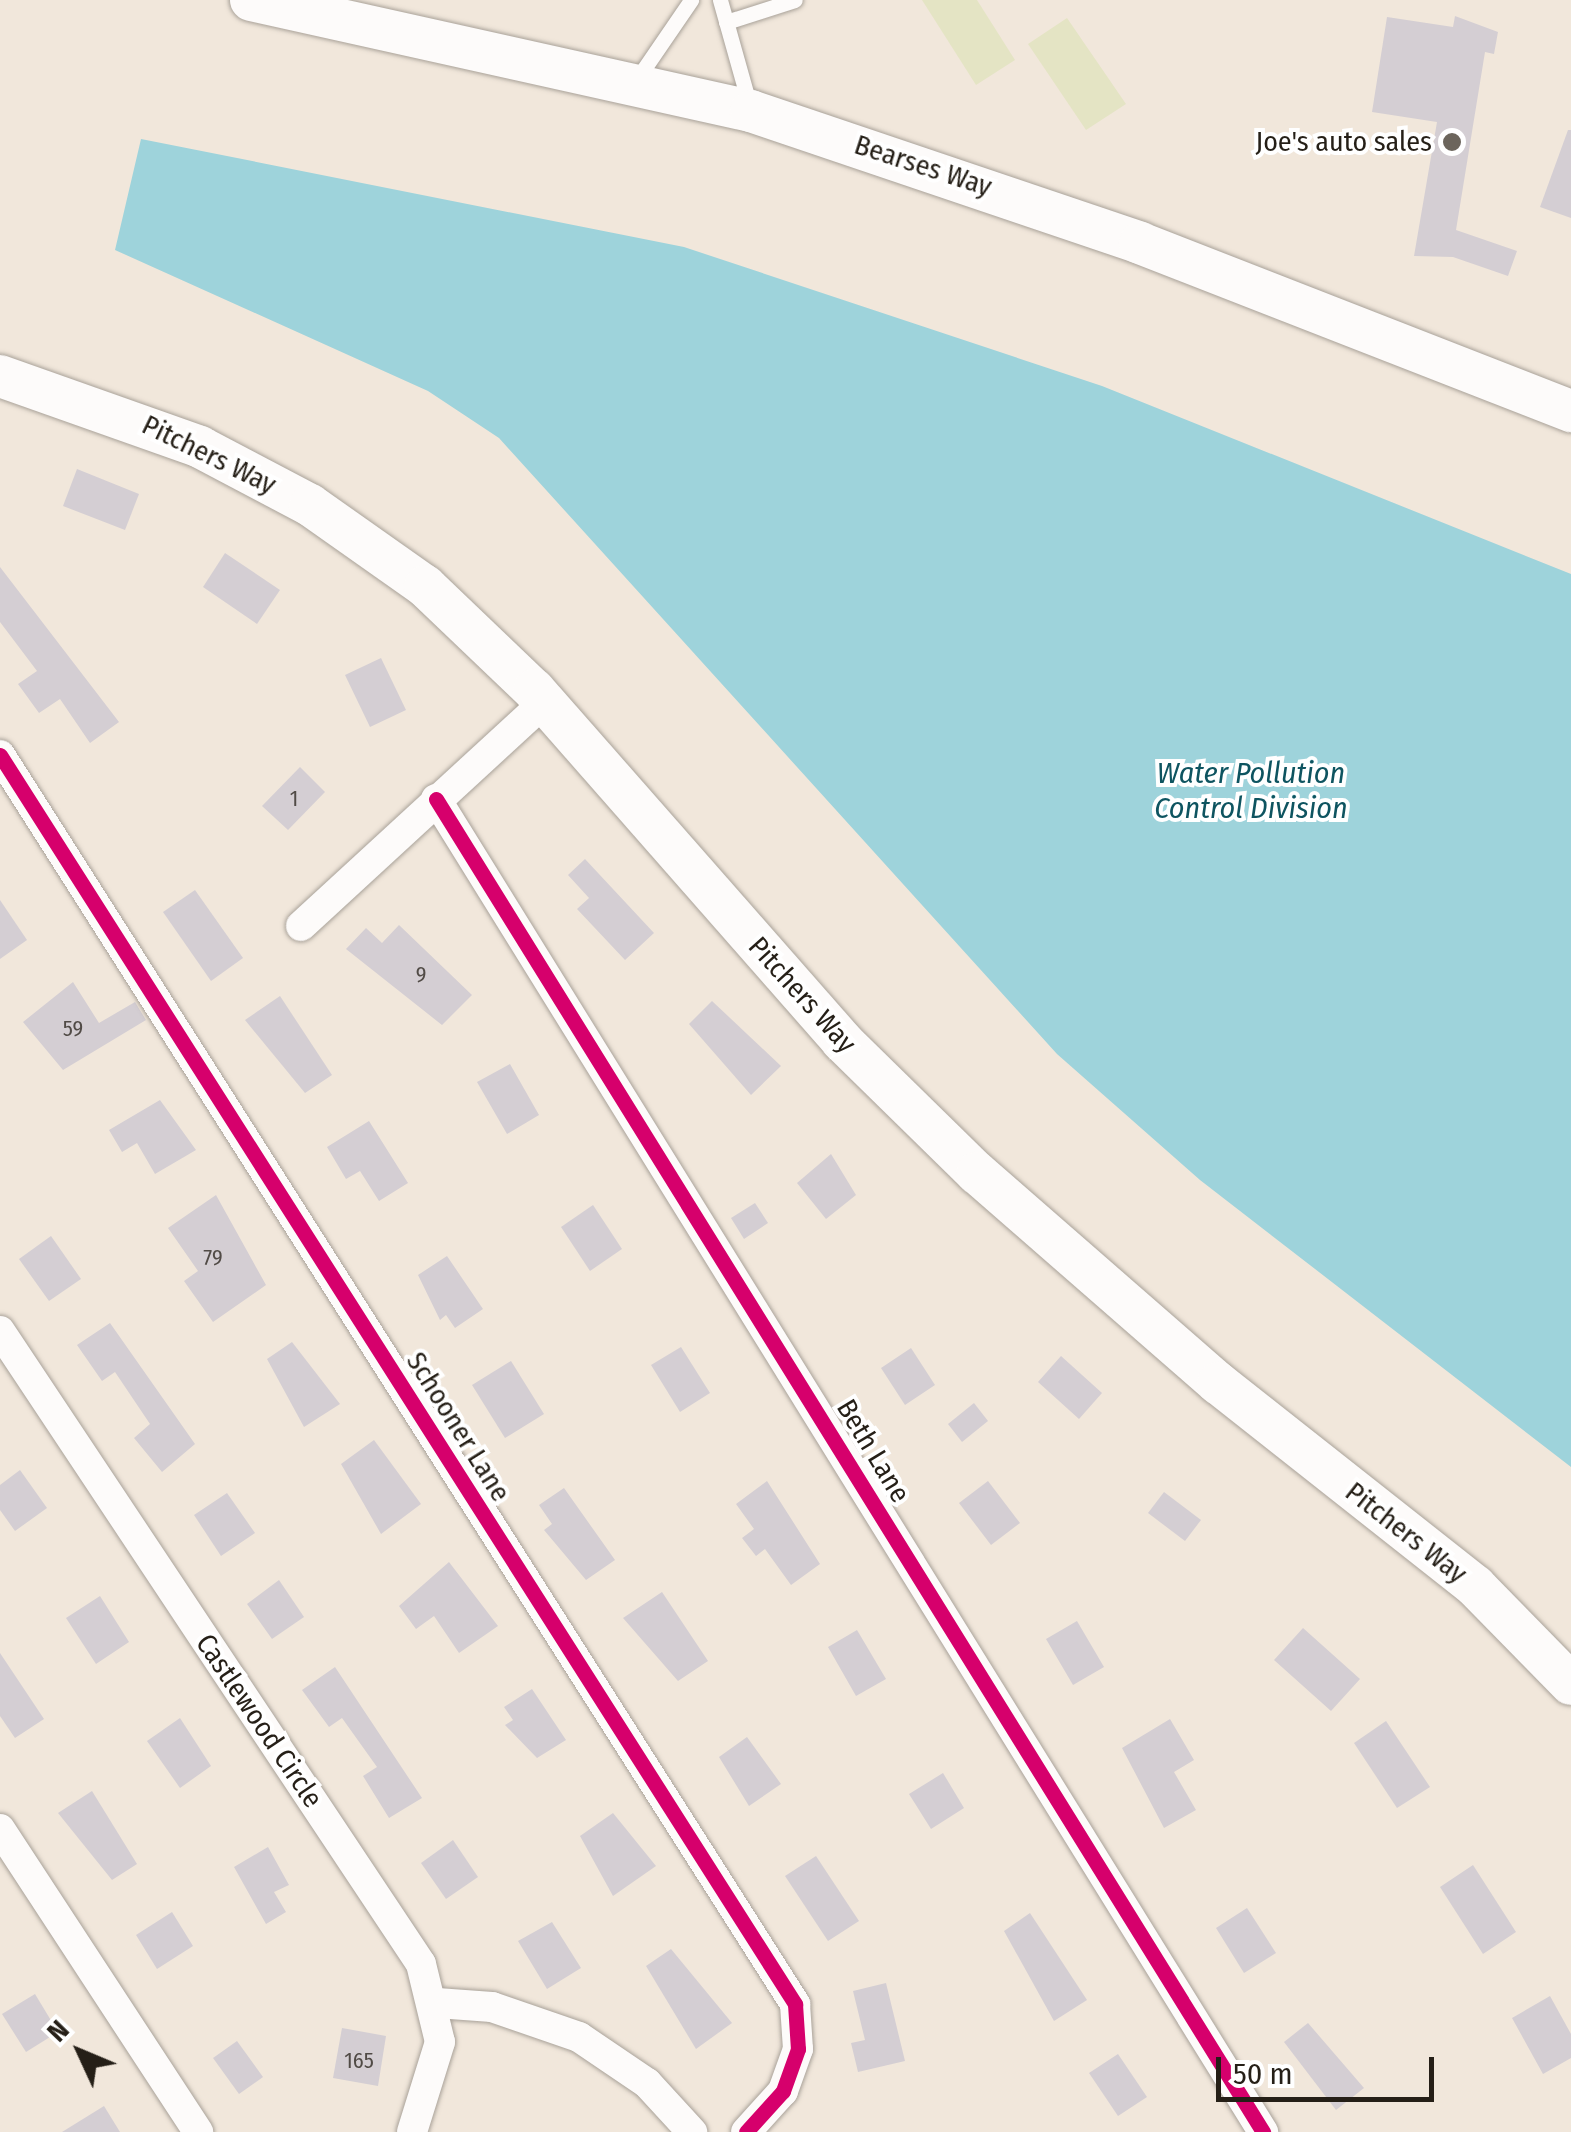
<!DOCTYPE html>
<style>
body{margin:0}
#map{position:relative;width:1571px;height:2132px;overflow:hidden;background:#f1e7db;font-family:"Fira Sans Condensed",sans-serif}
div>[style]{position:absolute}
.green>*{inset:0;background:#e4e4c4}
.water>*{inset:0;background:#9ed3db}
.building>*{inset:0;background:#d4ced3}
.roads{filter:drop-shadow(0 0 2px #a9a299) drop-shadow(0 0 2px #a9a299)}
.service>*{height:15px;margin:-7.5px;padding:0 7.5px;transform-origin:7.5px;border-radius:7.5px;background:#fdfbfa}
.minor>*{height:30px;margin:-15px;padding:0 15px;transform-origin:15px;border-radius:15px;background:#fdfbfa}
.secondary>*{height:42px;margin:-21px;padding:0 21px;transform-origin:21px;border-radius:21px;background:#fdfbfa}
.cycleway>*{height:15px;margin:-7.5px;padding:0 7.5px;transform-origin:7.5px;border-radius:7.5px;background:#d6006c}
.dots>*{width:28px;height:28px;translate:-50% -50%;box-sizing:border-box;border:5px solid #fff;border-radius:50%}
span{translate:-50% -50%;white-space:nowrap;text-align:center;line-height:1.15;-webkit-text-stroke:8px #fff;paint-order:stroke}
.number-label{font-size:22px;color:#514b46}
.number-label span{-webkit-text-stroke-width:0}
.poi-label{font-size:28px;color:#251f17}
.right{translate:-100% -50%;text-align:right}
.street-label{font-size:28px;color:#251f17}
.water-label{font-size:30px;color:#0e5460;font-style:italic}
.north{position:absolute;left:30px;top:2002px;width:100px;height:100px;-webkit-text-stroke:8px #fff;paint-order:stroke;rotate:314deg;font-size:28px;font-weight:700;line-height:40px;text-align:center;color:#251f17}
.north::after{content:'';display:block;margin:auto;width:35px;height:45px;background:#251f17;clip-path:polygon(50% 0,100% 100%,50% 72%,0 100%)}
.scale{position:absolute;left:1216px;top:2057px;width:218px;height:45px;box-sizing:border-box;border:5px solid #251f17;border-top:0;padding-left:12px;font-size:30px;line-height:35px;white-space:nowrap;color:#251f17;-webkit-text-stroke:8px #fff;paint-order:stroke}
</style>
<div id="map">
<div class="green">
<i style="clip-path:polygon(922px 0,977px 0,1015px 60px,976px 85px)"></i>
<i style="clip-path:polygon(1067px 18px,1126px 104px,1086px 130px,1028px 44px)"></i>
</div>
<div class="water">
<i style="clip-path:polygon(141px 139px,684px 247px,1102px 386px,1571px 574px,1571px 1467px,1200px 1180px,1057px 1054px,499px 438px,428px 391px,115px 250px)"></i>
</div>
<div class="building">
<i style="clip-path:polygon(1455px 16px,1498px 32px,1494px 54px,1485px 52px,1456px 230px,1517px 251px,1508px 276px,1453px 257px,1414px 256px,1437px 122px,1372px 112px,1387px 17px,1453px 27px)"></i>
<i style="clip-path:polygon(1568px 130px,1571px 130px,1571px 218px,1540px 207px)"></i>
<i style="clip-path:polygon(77px 469px,139px 494px,125px 530px,63px 506px)"></i>
<i style="clip-path:polygon(225px 553px,280px 590px,257px 624px,203px 587px)"></i>
<i style="clip-path:polygon(0 567px,119px 722px,90px 743px,60px 699px,39px 713px,18px 684px,37px 671px,0 622px)"></i>
<i style="clip-path:polygon(381px 658px,406px 710px,370px 727px,345px 675px)"></i>
<i style="clip-path:polygon(300px 767px,325px 792px,288px 830px,262px 806px)"></i>
<i style="clip-path:polygon(585px 859px,654px 933px,625px 960px,577px 909px,589px 898px,568px 875px)"></i>
<i style="clip-path:polygon(195px 890px,243px 958px,211px 981px,163px 912px)"></i>
<i style="clip-path:polygon(0 900px,27px 940px,0 959px)"></i>
<i style="clip-path:polygon(399px 925px,472px 995px,442px 1025px,346px 949px,366px 928px,382px 943px)"></i>
<i style="clip-path:polygon(73px 982px,99px 1023px,135px 1002px,146px 1020px,63px 1070px,23px 1022px)"></i>
<i style="clip-path:polygon(280px 996px,332px 1075px,305px 1093px,245px 1020px)"></i>
<i style="clip-path:polygon(712px 1001px,781px 1066px,751px 1095px,689px 1024px)"></i>
<i style="clip-path:polygon(510px 1064px,539px 1115px,507px 1134px,477px 1082px)"></i>
<i style="clip-path:polygon(160px 1100px,196px 1150px,155px 1174px,137px 1143px,122px 1152px,109px 1130px)"></i>
<i style="clip-path:polygon(369px 1121px,408px 1183px,379px 1201px,360px 1171px,346px 1179px,327px 1147px)"></i>
<i style="clip-path:polygon(831px 1154px,856px 1195px,826px 1219px,797px 1183px)"></i>
<i style="clip-path:polygon(216px 1195px,266px 1285px,213px 1322px,184px 1281px,198px 1271px,168px 1228px)"></i>
<i style="clip-path:polygon(755px 1203px,768px 1223px,744px 1239px,731px 1218px)"></i>
<i style="clip-path:polygon(593px 1205px,622px 1249px,590px 1271px,561px 1227px)"></i>
<i style="clip-path:polygon(51px 1236px,81px 1279px,49px 1301px,19px 1259px)"></i>
<i style="clip-path:polygon(447px 1256px,483px 1309px,455px 1328px,446px 1315px,440px 1320px,418px 1275px)"></i>
<i style="clip-path:polygon(110px 1323px,195px 1444px,162px 1472px,134px 1438px,150px 1424px,115px 1372px,102px 1381px,77px 1345px)"></i>
<i style="clip-path:polygon(292px 1342px,340px 1404px,304px 1427px,267px 1359px)"></i>
<i style="clip-path:polygon(681px 1347px,710px 1393px,680px 1412px,651px 1365px)"></i>
<i style="clip-path:polygon(911px 1348px,935px 1385px,905px 1405px,881px 1368px)"></i>
<i style="clip-path:polygon(1061px 1356px,1102px 1393px,1079px 1419px,1038px 1382px)"></i>
<i style="clip-path:polygon(511px 1361px,544px 1414px,505px 1438px,472px 1385px)"></i>
<i style="clip-path:polygon(974px 1403px,988px 1421px,962px 1442px,948px 1424px)"></i>
<i style="clip-path:polygon(374px 1440px,421px 1504px,381px 1534px,341px 1464px)"></i>
<i style="clip-path:polygon(20px 1470px,47px 1508px,15px 1531px,0 1510px,0 1485px)"></i>
<i style="clip-path:polygon(767px 1481px,820px 1564px,791px 1585px,765px 1549px,756px 1556px,742px 1538px,754px 1529px,736px 1504px)"></i>
<i style="clip-path:polygon(988px 1481px,1020px 1523px,991px 1545px,959px 1503px)"></i>
<i style="clip-path:polygon(564px 1488px,615px 1560px,586px 1580px,544px 1530px,552px 1524px,539px 1505px)"></i>
<i style="clip-path:polygon(1164px 1492px,1201px 1520px,1185px 1541px,1148px 1513px)"></i>
<i style="clip-path:polygon(227px 1493px,255px 1533px,221px 1556px,194px 1515px)"></i>
<i style="clip-path:polygon(449px 1562px,498px 1626px,459px 1653px,434px 1616px,416px 1629px,399px 1606px)"></i>
<i style="clip-path:polygon(279px 1580px,304px 1617px,272px 1639px,247px 1604px)"></i>
<i style="clip-path:polygon(662px 1592px,708px 1661px,678px 1681px,623px 1618px)"></i>
<i style="clip-path:polygon(100px 1596px,129px 1642px,96px 1664px,66px 1618px)"></i>
<i style="clip-path:polygon(1077px 1621px,1104px 1667px,1073px 1685px,1046px 1639px)"></i>
<i style="clip-path:polygon(1303px 1628px,1360px 1679px,1331px 1711px,1274px 1660px)"></i>
<i style="clip-path:polygon(857px 1630px,886px 1679px,856px 1696px,828px 1647px)"></i>
<i style="clip-path:polygon(0 1653px,44px 1719px,15px 1738px,0 1716px)"></i>
<i style="clip-path:polygon(335px 1667px,422px 1798px,389px 1818px,363px 1776px,377px 1767px,342px 1718px,329px 1727px,302px 1690px)"></i>
<i style="clip-path:polygon(532px 1689px,566px 1740px,537px 1758px,505px 1725px,513px 1720px,504px 1707px)"></i>
<i style="clip-path:polygon(180px 1718px,211px 1766px,180px 1788px,147px 1741px)"></i>
<i style="clip-path:polygon(1170px 1719px,1194px 1760px,1174px 1772px,1196px 1810px,1164px 1828px,1122px 1748px)"></i>
<i style="clip-path:polygon(1386px 1721px,1430px 1787px,1397px 1808px,1354px 1743px)"></i>
<i style="clip-path:polygon(747px 1737px,781px 1784px,749px 1806px,719px 1757px)"></i>
<i style="clip-path:polygon(943px 1773px,964px 1808px,931px 1829px,909px 1794px)"></i>
<i style="clip-path:polygon(92px 1791px,137px 1864px,112px 1880px,58px 1813px)"></i>
<i style="clip-path:polygon(613px 1813px,656px 1866px,613px 1896px,580px 1836px)"></i>
<i style="clip-path:polygon(453px 1840px,478px 1877px,446px 1899px,421px 1863px)"></i>
<i style="clip-path:polygon(268px 1847px,289px 1885px,274px 1892px,286px 1912px,266px 1924px,234px 1867px)"></i>
<i style="clip-path:polygon(816px 1856px,859px 1921px,828px 1941px,785px 1876px)"></i>
<i style="clip-path:polygon(1473px 1865px,1516px 1932px,1483px 1954px,1440px 1887px)"></i>
<i style="clip-path:polygon(1247px 1908px,1276px 1953px,1244px 1973px,1216px 1928px)"></i>
<i style="clip-path:polygon(172px 1912px,193px 1946px,157px 1969px,136px 1935px)"></i>
<i style="clip-path:polygon(1030px 1913px,1087px 2000px,1054px 2021px,1004px 1931px)"></i>
<i style="clip-path:polygon(552px 1922px,581px 1968px,547px 1989px,518px 1941px)"></i>
<i style="clip-path:polygon(671px 1949px,732px 2023px,696px 2049px,646px 1966px)"></i>
<i style="clip-path:polygon(886px 1983px,905px 2061px,858px 2072px,851px 2043px,865px 2040px,853px 1991px)"></i>
<i style="clip-path:polygon(35px 1994px,58px 2032px,26px 2052px,2px 2014px)"></i>
<i style="clip-path:polygon(1550px 1996px,1571px 2034px,1571px 2058px,1543px 2074px,1512px 2018px)"></i>
<i style="clip-path:polygon(1308px 2023px,1364px 2088px,1336px 2110px,1284px 2042px)"></i>
<i style="clip-path:polygon(342px 2028px,386px 2036px,378px 2086px,333px 2078px)"></i>
<i style="clip-path:polygon(237px 2041px,263px 2077px,239px 2094px,213px 2058px)"></i>
<i style="clip-path:polygon(1118px 2054px,1147px 2097px,1118px 2116px,1089px 2073px)"></i>
<i style="clip-path:polygon(104px 2106px,120px 2132px,62px 2132px)"></i>
</div>
<div class="roads">
<div class="service">
<i style="left:720px;top:0;width:111px;rotate:74.3deg"></i>
<i style="left:726px;top:22px;width:72px;rotate:-17.7deg"></i>
<i style="left:637px;top:79px;width:96px;rotate:-55.6deg"></i>
</div>
<div class="minor">
<i style="left:0;top:755px;width:1481px;rotate:57.52deg"></i>
<i style="left:795px;top:2004px;width:45px;rotate:86.2deg"></i>
<i style="left:798px;top:2049px;width:45px;rotate:109.7deg"></i>
<i style="left:783px;top:2091px;width:55px;rotate:132.1deg"></i>
<i style="left:436px;top:799px;width:1569px;rotate:58.18deg"></i>
<i style="left:301px;top:926px;width:331px;rotate:-42.6deg"></i>
<i style="left:0;top:1331px;width:760px;rotate:56.37deg"></i>
<i style="left:421px;top:1964px;width:80px;rotate:76.3deg"></i>
<i style="left:440px;top:2042px;width:94px;rotate:107.3deg"></i>
<i style="left:0;top:1829px;width:362px;rotate:56.8deg"></i>
<i style="left:437px;top:2003px;width:55px;rotate:4.2deg"></i>
<i style="left:492px;top:2007px;width:92px;rotate:19deg"></i>
<i style="left:579px;top:2037px;width:82px;rotate:34.1deg"></i>
<i style="left:647px;top:2083px;width:67px;rotate:47.4deg"></i>
</div>
<div class="secondary">
<i style="left:251px;top:0;width:512px;rotate:12.52deg"></i>
<i style="left:751px;top:111px;width:411px;rotate:18.7deg"></i>
<i style="left:1140px;top:243px;width:463px;rotate:21.3deg"></i>
<i style="left:0;top:376px;width:212px;rotate:19.5deg"></i>
<i style="left:200px;top:447px;width:124px;rotate:27.8deg"></i>
<i style="left:310px;top:505px;width:141px;rotate:35.2deg"></i>
<i style="left:425px;top:586px;width:151px;rotate:43.7deg"></i>
<i style="left:534px;top:690px;width:467px;rotate:48.7deg"></i>
<i style="left:842px;top:1041px;width:189px;rotate:44.4deg"></i>
<i style="left:977px;top:1173px;width:320px;rotate:41.1deg"></i>
<i style="left:1218px;top:1383px;width:328px;rotate:38.3deg"></i>
<i style="left:1475px;top:1586px;width:137px;rotate:45.6deg"></i>
</div>
</div>
<div class="cycleway">
<i style="left:0;top:755px;width:1481px;rotate:57.52deg"></i>
<i style="left:795px;top:2004px;width:45px;rotate:86.2deg"></i>
<i style="left:798px;top:2049px;width:45px;rotate:109.7deg"></i>
<i style="left:783px;top:2091px;width:55px;rotate:132.1deg"></i>
<i style="left:436px;top:799px;width:1569px;rotate:58.18deg"></i>
</div>
<div class="dots">
<i style="left:1452px;top:142px;background:#6c655c"></i>
</div>
<div class="number-label">
<span style="left:294px;top:799px">1</span>
<span style="left:421px;top:975px">9</span>
<span style="left:73px;top:1029px">59</span>
<span style="left:213px;top:1258px">79</span>
<span style="left:359px;top:2061px">165</span>
</div>
<div class="poi-label">
<span class="right" style="left:1432px;top:142px">Joe's auto sales</span>
</div>
<div class="street-label">
<span style="left:923px;top:166px;rotate:18deg">Bearses Way</span>
<span style="left:209px;top:455px;rotate:26deg">Pitchers Way</span>
<span style="left:802px;top:995px;rotate:48deg">Pitchers Way</span>
<span style="left:458px;top:1427px;rotate:58deg">Schooner Lane</span>
<span style="left:873px;top:1451px;rotate:59deg">Beth Lane</span>
<span style="left:1406px;top:1533px;rotate:38deg">Pitchers Way</span>
<span style="left:259px;top:1721px;rotate:56deg">Castlewood Circle</span>
</div>
<div class="water-label">
<span style="left:1251px;top:790px">Water Pollution<br>Control Division</span>
</div>
<div class="north">N</div>
<div class="scale">50 m</div>
</div>
